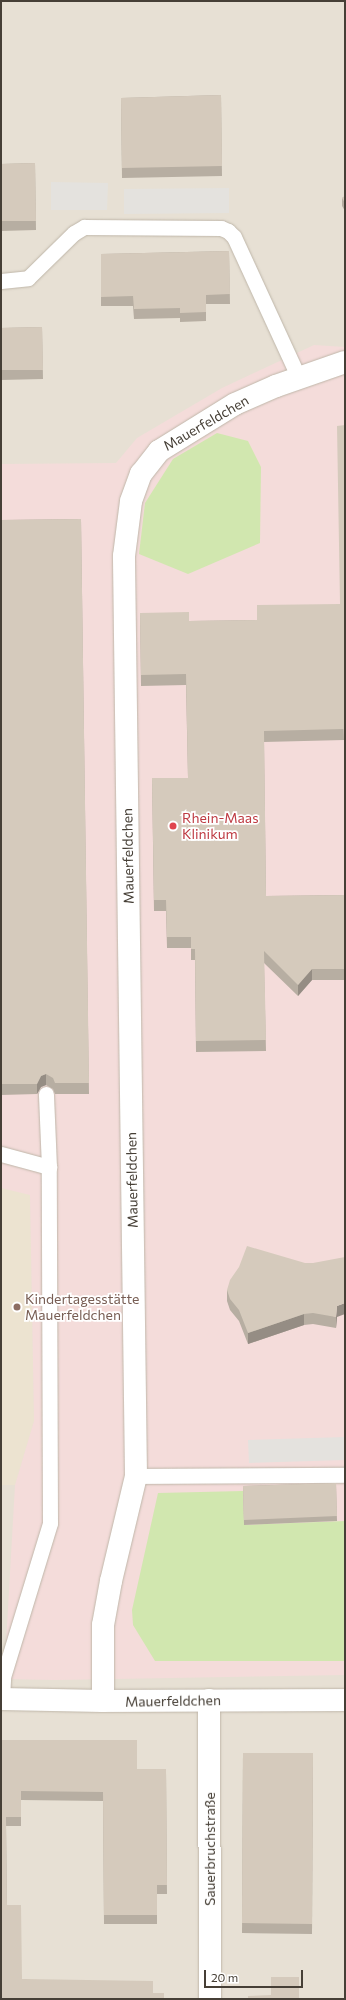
<!DOCTYPE html>
<meta charset="utf-8">
<style>
body{margin:0}
#map{position:relative;width:346px;height:2000px;overflow:hidden;background:#f3efe6;font-family:Commissioner,sans-serif}
div>[style]{position:absolute}
.residential>*{inset:0;background:#e7e0d4}
.education>*{inset:0;background:#ece3d0}
.medical>*{inset:0;background:#f4dcda}
.green>*{inset:0;background:#d1e7af}
.parking>*{inset:0;background:#e4e2de}
.roads{filter:drop-shadow(0 0 1px #bfb6a9) drop-shadow(0 0 1px #bfb6a9)}
.lane>*{height:15px;margin:-7.5px;padding:0 7.5px;transform-origin:7.5px;border-radius:7.5px;background:#fff}
.street>*{height:22px;margin:-11px;padding:0 11px;transform-origin:11px;border-radius:11px;background:#fff}
.wall>*{inset:0;background:#b7aea2}
.shaded-wall>*{inset:0;background:#958d84}
.building>*{inset:0;background:#d5cabc}
.dots>*{width:11px;height:11px;translate:-50% -50%;box-sizing:border-box;border:2px solid #fff;border-radius:50%}
span{translate:-50% -50%;white-space:nowrap;text-align:center;line-height:1.15;-webkit-text-stroke:3.5px #fff;paint-order:stroke}
.street-label{font-size:14px;color:#463f36}
.health-label{font-size:14px;color:#be3a42}
.left{translate:0 -50%;text-align:left}
.education-label{font-size:14px;color:#785e54}
.frame{position:absolute;inset:0;border:2px solid #463f36;pointer-events:none}
.scale{position:absolute;left:204px;top:1970px;width:99px;height:18px;box-sizing:border-box;border:2px solid #463f36;border-top:0;padding-left:5px;font-size:12px;line-height:14px;white-space:nowrap;color:#463f36;-webkit-text-stroke:3px #fff;paint-order:stroke}
</style>
<div id="map">
<div class="residential">
<i style="clip-path:polygon(1px 1px,345px 1px,345px 1999px,1px 1999px)"></i>
</div>
<div class="education">
<i style="clip-path:polygon(1px 1188px,30px 1194px,34px 1421px,15px 1485px,1px 1485px)"></i>
</div>
<div class="medical">
<i style="clip-path:polygon(314px 345px,345px 347px,345px 1675px,56px 1680px,4px 1679px,15px 1485px,34px 1421px,30px 1195px,1px 1188px,1px 464px,116px 463px,137px 438px,222px 388px)"></i>
</div>
<div class="green">
<i style="clip-path:polygon(217px 433px,248px 441px,261px 467px,260px 543px,188px 574px,139px 554px,145px 503px,173px 459px)"></i>
<i style="clip-path:polygon(243px 1491px,244px 1525px,345px 1521px,345px 1661px,155px 1661px,133px 1625px,132px 1610px,158px 1493px)"></i>
</div>
<div class="parking">
<i style="clip-path:polygon(51px 182px,108px 183px,107px 210px,51px 210px)"></i>
<i style="clip-path:polygon(229px 188px,229px 213px,124px 214px,124px 189px)"></i>
<i style="clip-path:polygon(345px 1437px,345px 1460px,249px 1463px,248px 1440px)"></i>
</div>
<div class="roads">
<div class="lane">
<i style="left:1px;top:281px;width:27px;rotate:-6deg"></i>
<i style="left:28px;top:278px;width:64px;rotate:-44.4deg"></i>
<i style="left:74px;top:233px;width:12px;rotate:-31deg"></i>
<i style="left:84px;top:227px;width:137px;rotate:0.4deg"></i>
<i style="left:221px;top:228px;width:8px;rotate:23deg"></i>
<i style="left:228px;top:231px;width:8px;rotate:45deg"></i>
<i style="left:234px;top:237px;width:155px;rotate:65.3deg"></i>
<i style="left:1px;top:1154px;width:50px;rotate:15.2deg"></i>
<i style="left:136px;top:1476px;width:209px;rotate:-0.3deg"></i>
<i style="left:2px;top:1699px;width:22px;rotate:-87deg"></i>
<i style="left:3px;top:1677px;width:161px;rotate:-73deg"></i>
<i style="left:50px;top:1523px;width:356px;rotate:-90.2deg"></i>
<i style="left:49px;top:1167px;width:73px;rotate:-92.4deg"></i>
</div>
<div class="street">
<i style="left:1px;top:1699px;width:102px;rotate:1.1deg"></i>
<i style="left:103px;top:1701px;width:242px;rotate:-0.2deg"></i>
<i style="left:209px;top:1700px;width:299px;rotate:89.8deg"></i>
<i style="left:103px;top:1701px;width:76px;rotate:-90deg"></i>
<i style="left:103px;top:1625px;width:45px;rotate:-79.7deg"></i>
<i style="left:111px;top:1581px;width:108px;rotate:-76.6deg"></i>
<i style="left:136px;top:1476px;width:920px;rotate:-90.75deg"></i>
<i style="left:124px;top:556px;width:55px;rotate:-82.7deg"></i>
<i style="left:131px;top:501px;width:29px;rotate:-70deg"></i>
<i style="left:141px;top:474px;width:29px;rotate:-52deg"></i>
<i style="left:159px;top:451px;width:89px;rotate:-31.7deg"></i>
<i style="left:235px;top:404px;width:45px;rotate:-23.7deg"></i>
<i style="left:276px;top:386px;width:73px;rotate:-19.2deg"></i>
</div>
</div>
<div class="wall">
<i style="clip-path:polygon(221px 95px,222px 176px,122px 178px,121px 98px)"></i>
<i style="clip-path:polygon(35px 163px,36px 230px,1px 231px,1px 164px)"></i>
<i style="clip-path:polygon(345px 196px,345px 211px,342px 206px,342px 198px)"></i>
<i style="clip-path:polygon(229px 251px,230px 304px,206px 304px,206px 321px,180px 322px,180px 318px,134px 319px,133px 306px,101px 306px,101px 254px)"></i>
<i style="clip-path:polygon(42px 327px,43px 379px,1px 380px,1px 328px)"></i>
<i style="clip-path:polygon(81px 519px,89px 1094px,55px 1094px,53px 1089px,46px 1085px,41px 1087px,37px 1094px,1px 1095px,1px 520px)"></i>
<i style="clip-path:polygon(340px 604px,344px 740px,264px 742px,266px 896px,345px 895px,345px 980px,312px 980px,298px 996px,264px 963px,266px 1051px,196px 1052px,195px 960px,191px 960px,191px 948px,167px 948px,166px 911px,154px 911px,152px 778px,188px 778px,186px 685px,141px 686px,140px 613px,189px 621px,257px 620px)"></i>
<i style="clip-path:polygon(227px 1290px,337px 1317px,336px 1328px,313px 1324px,304px 1325px,248px 1344px,239px 1321px,230px 1310px,227px 1301px)"></i>
<i style="clip-path:polygon(336px 1483px,337px 1521px,244px 1525px,243px 1486px)"></i>
<i style="clip-path:polygon(1px 1740px,137px 1769px,166px 1769px,167px 1894px,157px 1894px,157px 1924px,104px 1924px,103px 1801px,21px 1800px,21px 1826px,6px 1826px,7px 1905px,22px 1979px,153px 1993px,1px 1999px)"></i>
<i style="clip-path:polygon(243px 1753px,313px 1753px,312px 1934px,242px 1933px)"></i>
</div>
<div class="shaded-wall">
<i style="clip-path:polygon(312px 969px,312px 980px,298px 996px,298px 985px)"></i>
<i style="clip-path:polygon(46px 1074px,46px 1085px,41px 1087px,37px 1094px,37px 1084px,41px 1076px)"></i>
<i style="clip-path:polygon(345px 1303px,345px 1314px,337px 1317px,336px 1328px,336px 1317px,337px 1306px)"></i>
<i style="clip-path:polygon(304px 1314px,304px 1325px,248px 1344px,248px 1333px)"></i>
</div>
<div class="building">
<i style="clip-path:polygon(221px 95px,222px 166px,122px 168px,121px 98px)"></i>
<i style="clip-path:polygon(35px 163px,36px 221px,1px 221px,1px 164px)"></i>
<i style="clip-path:polygon(345px 196px,345px 203px,342px 198px)"></i>
<i style="clip-path:polygon(229px 251px,230px 294px,206px 295px,206px 312px,180px 313px,180px 308px,134px 309px,133px 296px,101px 297px,101px 254px)"></i>
<i style="clip-path:polygon(42px 327px,43px 370px,1px 370px,1px 328px)"></i>
<i style="clip-path:polygon(345px 425px,345px 806px,344px 729px,264px 731px,266px 896px,345px 895px,345px 969px,312px 969px,298px 985px,264px 951px,266px 1040px,196px 1041px,195px 949px,191px 949px,191px 937px,167px 937px,166px 900px,154px 900px,152px 778px,188px 778px,186px 674px,141px 675px,140px 613px,189px 612px,189px 621px,257px 620px,257px 605px,340px 604px,337px 426px)"></i>
<i style="clip-path:polygon(81px 519px,89px 1083px,55px 1083px,53px 1078px,46px 1074px,41px 1076px,37px 1084px,1px 1084px,1px 520px)"></i>
<i style="clip-path:polygon(247px 1246px,305px 1263px,313px 1263px,345px 1257px,345px 1303px,337px 1306px,336px 1317px,313px 1313px,304px 1314px,248px 1333px,239px 1310px,230px 1299px,227px 1290px,230px 1280px,239px 1267px)"></i>
<i style="clip-path:polygon(336px 1483px,337px 1516px,244px 1520px,243px 1486px)"></i>
<i style="clip-path:polygon(1px 1740px,137px 1740px,137px 1769px,166px 1769px,167px 1885px,157px 1885px,157px 1915px,104px 1915px,103px 1792px,21px 1791px,21px 1817px,6px 1817px,7px 1905px,21px 1905px,22px 1979px,153px 1981px,153px 1993px,164px 1993px,164px 1999px,1px 1999px)"></i>
<i style="clip-path:polygon(243px 1753px,313px 1753px,312px 1924px,242px 1923px)"></i>
<i style="clip-path:polygon(271px 1977px,299px 1977px,299px 1999px,248px 1999px,248px 1996px,271px 1995px)"></i>
</div>
<div class="dots">
<i style="left:173px;top:826px;background:#e0444e"></i>
<i style="left:17px;top:1307px;background:#8d6e63"></i>
</div>
<div class="street-label">
<span style="left:206px;top:423px;rotate:-30deg">Mauerfeldchen</span>
<span style="left:128px;top:856px;rotate:-91deg">Mauerfeldchen</span>
<span style="left:132px;top:1180px;rotate:-91deg">Mauerfeldchen</span>
<span style="left:173px;top:1701px;rotate:-1deg">Mauerfeldchen</span>
<span style="left:210px;top:1849px;rotate:-90deg">Sauerbruchstraße</span>
</div>
<div class="health-label">
<span class="left" style="left:182px;top:826px">Rhein-Maas<br>Klinikum</span>
</div>
<div class="education-label">
<span class="left" style="left:25px;top:1307px">Kindertagesstätte<br>Mauerfeldchen</span>
</div>
<div class="frame"></div>
<div class="scale">20 m</div>
</div>
